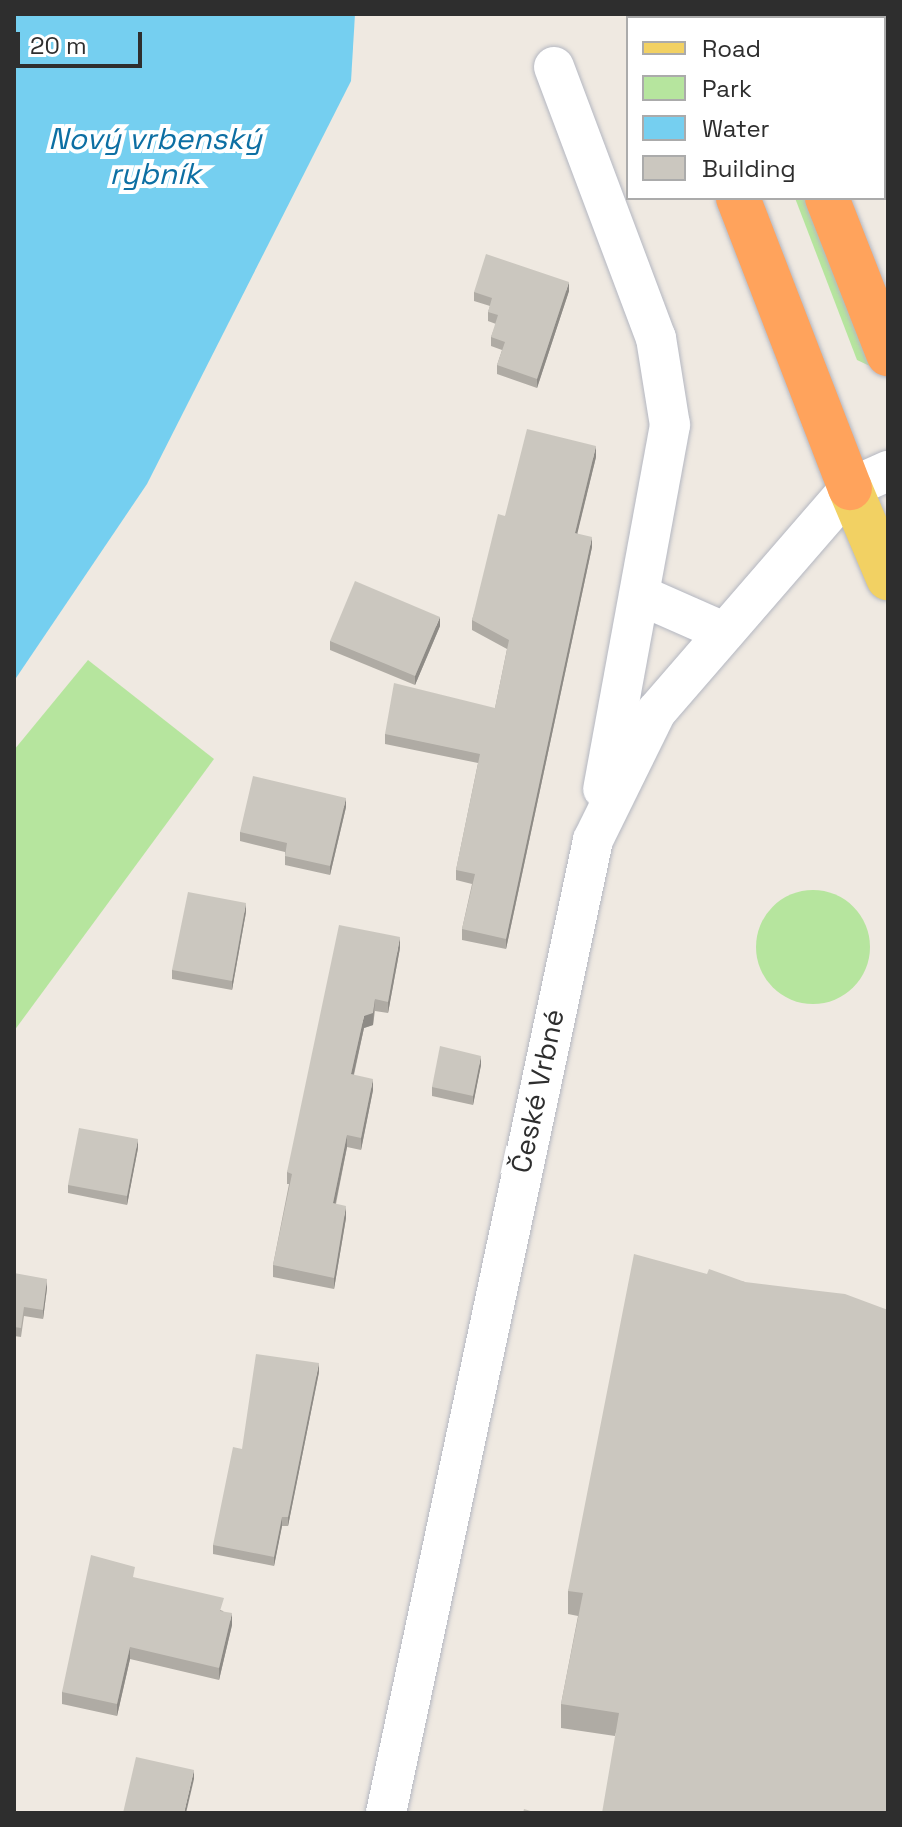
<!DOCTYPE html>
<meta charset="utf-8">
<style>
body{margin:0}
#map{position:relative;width:902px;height:1827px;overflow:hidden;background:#efe9e1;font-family:"Space Grotesk",sans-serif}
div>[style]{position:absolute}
.green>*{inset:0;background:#b6e59e}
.round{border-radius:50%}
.water>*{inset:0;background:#75cff0}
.roads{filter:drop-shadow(0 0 2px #b4b7c1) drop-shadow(0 0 2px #b4b7c1)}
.minor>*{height:40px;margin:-20px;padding:0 20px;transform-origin:20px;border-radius:20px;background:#fff}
.major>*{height:44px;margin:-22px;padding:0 22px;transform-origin:22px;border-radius:22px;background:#f2d163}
.highway>*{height:44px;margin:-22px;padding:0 22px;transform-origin:22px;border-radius:22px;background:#ffa35c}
.wall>*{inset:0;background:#afaba4}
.shaded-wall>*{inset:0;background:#8e8b86}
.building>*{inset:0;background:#cbc7bf}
span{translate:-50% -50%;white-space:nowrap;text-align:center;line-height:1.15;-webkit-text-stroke:8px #fff;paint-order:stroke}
.street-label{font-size:28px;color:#2e2e2e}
.water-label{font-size:30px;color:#0d6fa3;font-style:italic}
.frame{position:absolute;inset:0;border:16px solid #2e2e2e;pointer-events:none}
.legend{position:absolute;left:626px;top:16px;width:260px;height:184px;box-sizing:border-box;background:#fff;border:2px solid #ababab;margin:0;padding:10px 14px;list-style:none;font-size:24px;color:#2e2e2e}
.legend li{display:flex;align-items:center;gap:16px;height:40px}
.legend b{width:40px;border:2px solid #ababab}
.scale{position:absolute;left:16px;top:32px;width:126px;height:36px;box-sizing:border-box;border:4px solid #2e2e2e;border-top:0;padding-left:10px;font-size:24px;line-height:28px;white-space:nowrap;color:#2e2e2e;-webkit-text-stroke:6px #fff;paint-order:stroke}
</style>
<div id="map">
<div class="green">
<i style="clip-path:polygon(795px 198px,805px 198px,872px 367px,857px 360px)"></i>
<i style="clip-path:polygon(88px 660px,214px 759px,14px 1031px,14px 750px)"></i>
<i class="round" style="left:756px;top:890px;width:114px;height:114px"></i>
</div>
<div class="water">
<i style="clip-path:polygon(14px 14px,355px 14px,351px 81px,147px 484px,14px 681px)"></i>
</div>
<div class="roads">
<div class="minor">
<i style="left:554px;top:67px;width:290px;rotate:69.4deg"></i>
<i style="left:656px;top:338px;width:88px;rotate:80.9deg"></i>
<i style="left:670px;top:425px;width:370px;rotate:100.4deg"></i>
<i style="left:640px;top:595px;width:92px;rotate:23.8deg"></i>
<i style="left:386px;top:1813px;width:995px;rotate:-77.99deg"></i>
<i style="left:593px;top:840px;width:143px;rotate:-63.8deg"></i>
<i style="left:656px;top:712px;width:296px;rotate:-49.1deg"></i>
<i style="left:850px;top:488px;width:42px;rotate:-24.1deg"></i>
</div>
<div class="major">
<i style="left:850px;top:488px;width:98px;rotate:67.1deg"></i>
</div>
<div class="highway">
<i style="left:666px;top:14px;width:4px;rotate:63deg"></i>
<i style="left:755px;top:14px;width:4px;rotate:63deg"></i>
<i style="left:738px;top:198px;width:311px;rotate:68.9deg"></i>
<i style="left:827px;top:198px;width:168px;rotate:68.6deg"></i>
</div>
</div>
<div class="wall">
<i style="clip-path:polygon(569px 291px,537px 388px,497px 374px,497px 365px,502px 350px,491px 346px,491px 337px,496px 324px,488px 321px,488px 312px,490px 306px,474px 301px,474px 292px)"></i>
<i style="clip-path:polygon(596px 457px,577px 533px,592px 547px,506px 949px,462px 940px,462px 929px,472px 884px,456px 880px,456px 870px,478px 763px,385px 744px,385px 734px,495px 708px,507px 649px,472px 630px,472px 620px,505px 516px)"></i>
<i style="clip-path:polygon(440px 626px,415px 685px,330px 650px,330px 641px)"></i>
<i style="clip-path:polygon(346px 807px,330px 875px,285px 865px,285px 852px,240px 841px,240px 832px)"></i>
<i style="clip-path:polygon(246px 912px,232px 990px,172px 979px,172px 970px)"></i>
<i style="clip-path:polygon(400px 948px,388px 1013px,375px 1011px,373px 1025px,364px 1028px,354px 1075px,373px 1090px,361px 1150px,347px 1147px,336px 1204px,346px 1218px,334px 1289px,273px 1277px,273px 1265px,289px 1184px,287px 1184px,287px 1172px)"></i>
<i style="clip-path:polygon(481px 1065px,473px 1105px,432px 1096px,432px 1087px)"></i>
<i style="clip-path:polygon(138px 1148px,127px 1205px,68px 1193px,68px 1185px)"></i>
<i style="clip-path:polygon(14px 1273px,47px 1288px,43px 1319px,24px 1316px,21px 1337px,14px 1336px)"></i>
<i style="clip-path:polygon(707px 1274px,745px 1282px,615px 1736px,561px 1728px,561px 1704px,578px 1616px,568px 1614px,568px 1591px)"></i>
<i style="clip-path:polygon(319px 1372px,288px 1526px,282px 1526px,274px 1566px,213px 1554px,213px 1545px)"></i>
<i style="clip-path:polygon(135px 1578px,223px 1611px,232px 1625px,219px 1680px,130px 1659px,117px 1716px,62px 1704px,62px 1692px)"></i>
</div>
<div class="shaded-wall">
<i style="clip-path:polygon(569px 282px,569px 291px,537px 388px,537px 379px)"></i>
<i style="clip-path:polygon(596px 446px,596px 457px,575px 543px,575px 533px)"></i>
<i style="clip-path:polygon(592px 537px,592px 547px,506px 949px,506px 939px)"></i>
<i style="clip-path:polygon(440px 617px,440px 626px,415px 685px,415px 676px)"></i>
<i style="clip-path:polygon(346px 798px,346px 807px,330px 875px,330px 866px)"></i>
<i style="clip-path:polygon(246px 903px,246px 912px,232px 990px,232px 981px)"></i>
<i style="clip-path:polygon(400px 937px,400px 948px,388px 1013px,388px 1002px)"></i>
<i style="clip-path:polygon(375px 999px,373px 1025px,364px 1028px,351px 1086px,351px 1074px,364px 1016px)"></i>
<i style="clip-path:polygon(481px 1056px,481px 1065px,473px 1105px,473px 1096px)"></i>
<i style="clip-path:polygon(373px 1079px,373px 1090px,361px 1150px,361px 1138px)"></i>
<i style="clip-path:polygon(347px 1135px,347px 1147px,333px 1215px,333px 1203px)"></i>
<i style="clip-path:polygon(138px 1139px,138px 1148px,127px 1205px,127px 1196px)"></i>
<i style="clip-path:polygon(346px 1206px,346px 1218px,334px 1289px,334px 1278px)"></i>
<i style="clip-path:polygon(47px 1279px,47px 1288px,43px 1319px,43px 1310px)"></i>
<i style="clip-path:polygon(319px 1363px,319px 1372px,288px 1526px,288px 1517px)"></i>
<i style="clip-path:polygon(282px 1517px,282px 1526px,274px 1566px,274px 1557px)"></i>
<i style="clip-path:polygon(232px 1613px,232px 1625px,219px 1680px,219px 1668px)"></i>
<i style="clip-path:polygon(130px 1647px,130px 1659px,117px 1716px,117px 1704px)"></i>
<i style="clip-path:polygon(194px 1770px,194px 1779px,186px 1813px,184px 1813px)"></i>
</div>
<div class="building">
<i style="clip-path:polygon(486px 254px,569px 282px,537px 379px,497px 365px,505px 342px,491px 337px,498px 315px,488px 312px,492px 298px,474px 292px)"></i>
<i style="clip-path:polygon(527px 429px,596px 446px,575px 533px,592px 537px,506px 939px,462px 929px,475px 874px,456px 870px,480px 754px,385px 734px,394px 683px,495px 708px,509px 640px,472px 620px,498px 514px,505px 516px)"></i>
<i style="clip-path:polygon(355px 581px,440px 617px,415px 676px,330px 641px)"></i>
<i style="clip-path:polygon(253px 776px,346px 798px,330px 866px,285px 856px,287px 843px,240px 832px)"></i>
<i style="clip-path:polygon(188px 892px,246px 903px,232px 981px,172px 970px)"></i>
<i style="clip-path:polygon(339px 925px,400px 937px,388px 1002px,375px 999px,373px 1013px,364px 1016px,351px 1074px,373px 1079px,361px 1138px,347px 1135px,333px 1203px,346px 1206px,334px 1278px,273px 1265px,292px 1174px,287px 1172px)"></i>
<i style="clip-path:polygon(440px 1046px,481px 1056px,473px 1096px,432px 1087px)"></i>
<i style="clip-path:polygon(79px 1128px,138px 1139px,127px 1196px,68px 1185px)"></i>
<i style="clip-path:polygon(634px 1254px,707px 1274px,709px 1269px,745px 1282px,845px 1294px,888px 1310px,888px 1813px,602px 1813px,619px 1713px,561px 1704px,583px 1593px,568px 1591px)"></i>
<i style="clip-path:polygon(14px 1273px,47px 1279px,43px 1310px,24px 1307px,21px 1328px,14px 1327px)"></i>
<i style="clip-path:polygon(256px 1354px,319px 1363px,288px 1517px,282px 1517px,274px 1557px,213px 1545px,233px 1447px,242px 1449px)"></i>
<i style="clip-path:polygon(91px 1555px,135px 1567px,133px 1577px,224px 1598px,220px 1611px,232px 1613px,219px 1668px,130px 1647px,117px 1704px,62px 1692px)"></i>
<i style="clip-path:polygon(136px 1757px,194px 1770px,184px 1813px,123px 1813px)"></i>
<i style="clip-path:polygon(524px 1809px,537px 1813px,523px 1813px)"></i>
</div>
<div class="street-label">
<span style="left:537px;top:1091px;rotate:-78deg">České Vrbné</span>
</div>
<div class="water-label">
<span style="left:155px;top:156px">Nový vrbenský<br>rybník</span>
</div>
<div class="frame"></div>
<ul class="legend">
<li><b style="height:10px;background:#f2d163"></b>Road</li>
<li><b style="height:22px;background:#b6e59e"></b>Park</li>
<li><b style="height:22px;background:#75cff0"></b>Water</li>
<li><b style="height:22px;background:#cbc7bf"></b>Building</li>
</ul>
<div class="scale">20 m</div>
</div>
